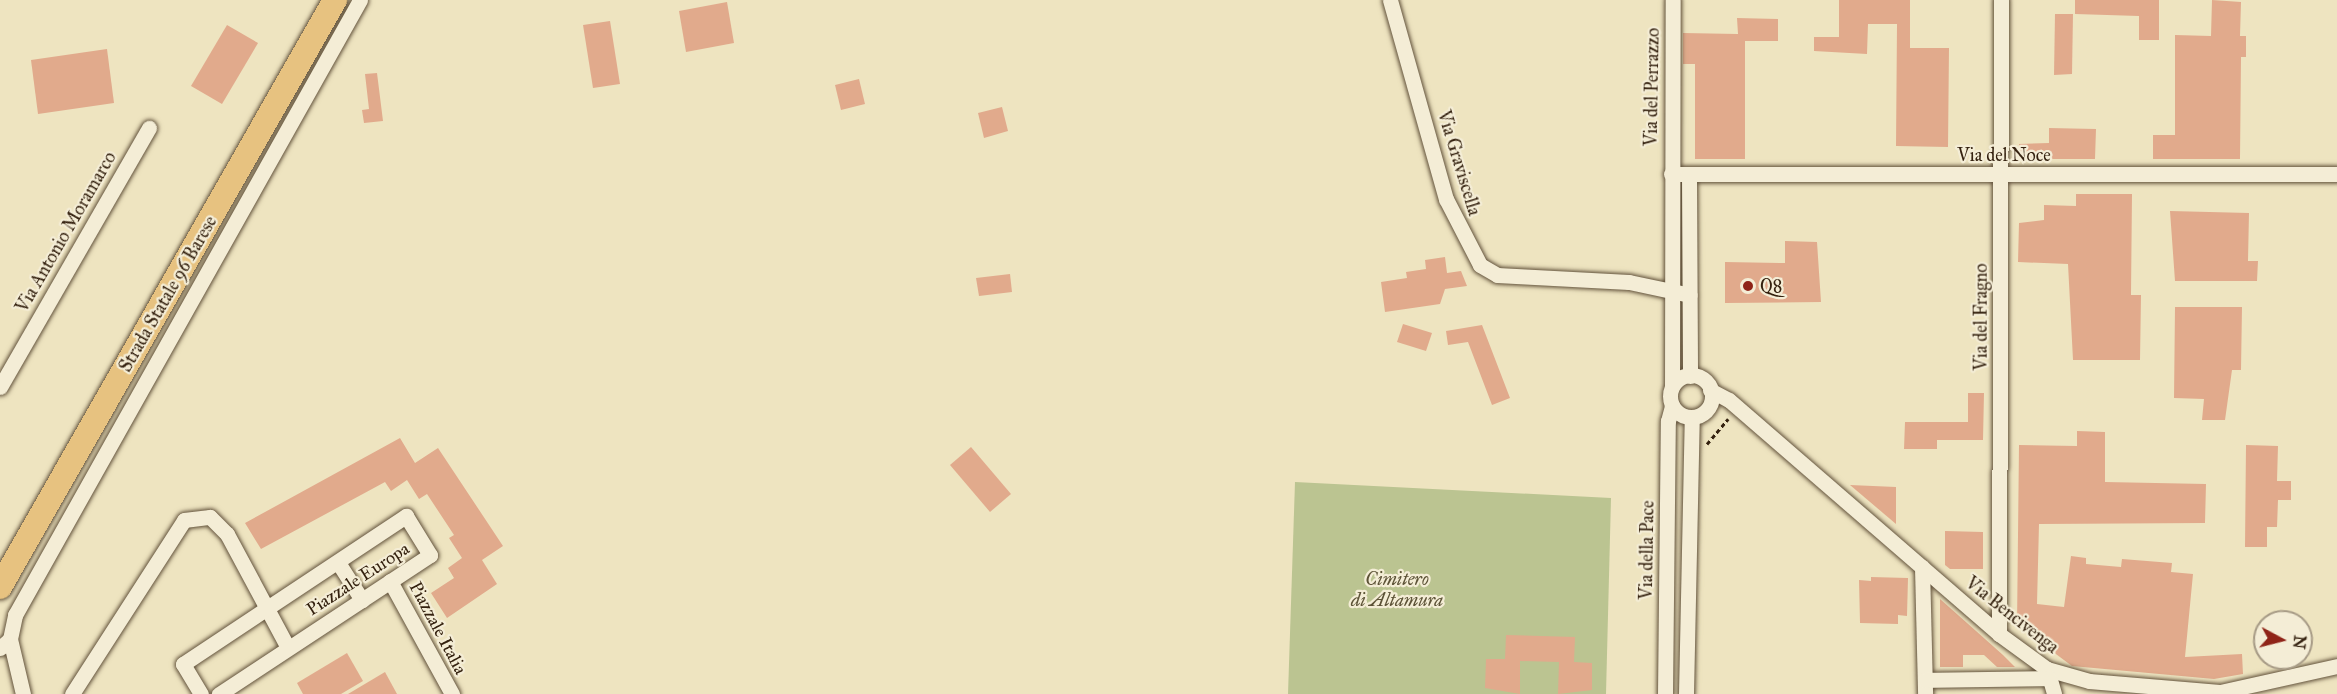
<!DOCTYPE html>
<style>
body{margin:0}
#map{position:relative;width:2337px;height:694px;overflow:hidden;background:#eee4c0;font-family:"IM FELL Great Primer",serif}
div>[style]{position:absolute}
.green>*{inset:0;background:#bbc491}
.building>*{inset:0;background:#e1aa8c}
.path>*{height:3px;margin-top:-1.5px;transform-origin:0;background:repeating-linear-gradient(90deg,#34210f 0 4.5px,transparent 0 7.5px)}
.roads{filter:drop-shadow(0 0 2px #62523b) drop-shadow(0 0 2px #62523b)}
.minor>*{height:15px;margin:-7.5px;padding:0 7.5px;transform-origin:7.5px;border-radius:7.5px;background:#f4edd6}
.minor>.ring{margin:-7.5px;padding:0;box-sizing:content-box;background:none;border:15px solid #f4edd6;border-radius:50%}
.primary>*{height:24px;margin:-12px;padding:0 12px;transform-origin:12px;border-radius:12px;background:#e7c280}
.dots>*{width:16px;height:16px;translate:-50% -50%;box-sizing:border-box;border:3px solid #f4edd6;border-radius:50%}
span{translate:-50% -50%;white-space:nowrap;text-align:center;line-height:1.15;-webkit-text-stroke:4.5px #f4edd6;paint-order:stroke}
.street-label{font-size:18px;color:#34210f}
.poi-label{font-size:18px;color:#34210f}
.left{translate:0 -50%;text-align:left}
.park-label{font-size:18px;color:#5c5236;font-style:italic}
.north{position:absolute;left:2253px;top:610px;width:60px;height:60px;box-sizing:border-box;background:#f4edd6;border:2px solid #a79b86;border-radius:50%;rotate:97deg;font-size:16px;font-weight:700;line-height:24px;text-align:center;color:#34210f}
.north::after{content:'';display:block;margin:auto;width:21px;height:27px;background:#8f2418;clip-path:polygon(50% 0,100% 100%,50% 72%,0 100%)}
</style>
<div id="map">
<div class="green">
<i style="clip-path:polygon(1295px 482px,1611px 498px,1606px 694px,1288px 694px)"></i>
</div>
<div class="building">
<i style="clip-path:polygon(1839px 0,1910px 0,1910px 48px,1949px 48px,1948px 147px,1896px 146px,1897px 24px,1868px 24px,1867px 54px,1814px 51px,1814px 37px,1839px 37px)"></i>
<i style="clip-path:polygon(2075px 0,2159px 0,2159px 40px,2139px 40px,2139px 16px,2075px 14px)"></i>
<i style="clip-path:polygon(2212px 0,2241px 2px,2240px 36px,2246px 36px,2246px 57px,2241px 57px,2240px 159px,2153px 159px,2153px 135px,2175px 135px,2175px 35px,2211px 36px)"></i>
<i style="clip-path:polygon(727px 2px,734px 43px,686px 52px,679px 11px)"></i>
<i style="clip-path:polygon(2055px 14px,2073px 14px,2072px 74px,2054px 75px)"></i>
<i style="clip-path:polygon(1737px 18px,1778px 19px,1778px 41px,1745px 41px,1745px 159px,1695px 159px,1695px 64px,1683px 64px,1683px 33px,1738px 34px)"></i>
<i style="clip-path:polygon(610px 21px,620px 84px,593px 88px,583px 25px)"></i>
<i style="clip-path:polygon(227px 25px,258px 43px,222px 104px,191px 86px)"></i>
<i style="clip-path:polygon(107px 49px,114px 103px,38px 114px,31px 60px)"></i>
<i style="clip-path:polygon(377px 73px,383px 121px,364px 123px,362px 110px,369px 109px,365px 74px)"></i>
<i style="clip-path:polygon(859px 79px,865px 104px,841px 110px,835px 85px)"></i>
<i style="clip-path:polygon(1002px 107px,1008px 131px,984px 138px,978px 113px)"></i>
<i style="clip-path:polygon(2049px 128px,2096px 129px,2095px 159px,2019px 159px,2019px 144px,2049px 143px)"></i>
<i style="clip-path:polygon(2076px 194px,2132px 194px,2131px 295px,2141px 295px,2140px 360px,2073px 360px,2068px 264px,2018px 262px,2019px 223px,2044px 220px,2044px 205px,2076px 206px)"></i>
<i style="clip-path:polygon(2170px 211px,2249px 213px,2248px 261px,2258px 261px,2257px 281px,2175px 281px)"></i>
<i style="clip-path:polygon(1785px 241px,1817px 242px,1821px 302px,1725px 303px,1725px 262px,1785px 263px)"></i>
<i style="clip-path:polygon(1445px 257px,1447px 273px,1461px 271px,1467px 286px,1445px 289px,1440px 304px,1385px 312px,1381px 282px,1407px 278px,1406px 272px,1426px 269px,1425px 260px)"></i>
<i style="clip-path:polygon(1010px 274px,1012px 292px,979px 296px,976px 278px)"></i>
<i style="clip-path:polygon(2175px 307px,2242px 307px,2241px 370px,2232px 370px,2225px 420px,2202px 420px,2204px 399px,2174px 398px)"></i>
<i style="clip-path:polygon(1403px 324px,1432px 333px,1426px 351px,1397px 342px)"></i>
<i style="clip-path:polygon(1482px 325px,1510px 398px,1492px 405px,1468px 342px,1448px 345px,1446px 331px)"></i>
<i style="clip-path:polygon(1968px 393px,1984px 393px,1983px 440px,1937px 440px,1937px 449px,1904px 449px,1905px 422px,1968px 422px)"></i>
<i style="clip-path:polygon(2077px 431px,2105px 432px,2105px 482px,2206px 484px,2205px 523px,2039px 524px,2037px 604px,2064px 607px,2071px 556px,2086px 558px,2086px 564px,2121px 567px,2122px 559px,2172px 563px,2171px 572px,2193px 574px,2185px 657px,2242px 654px,2243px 674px,2214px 679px,2072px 666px,2017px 625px,2019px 445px,2077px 446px)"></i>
<i style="clip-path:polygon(400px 438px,415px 463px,438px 448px,503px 546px,482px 560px,497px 584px,447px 618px,431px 593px,454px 578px,448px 568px,462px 558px,449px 538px,454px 535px,427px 494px,419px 499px,407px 480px,391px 491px,385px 482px,261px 549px,245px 523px)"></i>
<i style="clip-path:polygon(2246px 445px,2278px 446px,2277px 481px,2291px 481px,2291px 500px,2278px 500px,2277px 527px,2267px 527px,2267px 547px,2245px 547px)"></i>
<i style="clip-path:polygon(971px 447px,1011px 494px,990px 512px,950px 465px)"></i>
<i style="clip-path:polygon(1850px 485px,1896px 487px,1896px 524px)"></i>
<i style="clip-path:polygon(1945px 531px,1983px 532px,1983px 569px,1950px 569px,1945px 565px)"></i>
<i style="clip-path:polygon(1871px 577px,1908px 578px,1907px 616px,1898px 615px,1898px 624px,1860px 623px,1859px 580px,1871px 581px)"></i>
<i style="clip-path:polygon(1940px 599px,2003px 655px,2015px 667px,1997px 667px,1984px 655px,1963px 655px,1963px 667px,1940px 667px)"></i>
<i style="clip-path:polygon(1506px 635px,1575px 637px,1574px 662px,1592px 663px,1592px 690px,1558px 694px,1559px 662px,1520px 661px,1520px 694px,1485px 688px,1486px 659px,1505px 659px)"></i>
<i style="clip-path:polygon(347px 653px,363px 681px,341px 694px,303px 694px,297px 683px)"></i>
<i style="clip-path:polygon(385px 672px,397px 694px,348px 694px)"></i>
</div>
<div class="path">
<i style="left:1707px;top:444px;width:33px;rotate:-50deg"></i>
</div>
<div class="roads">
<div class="minor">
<i style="left:1390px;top:0;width:207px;rotate:74.3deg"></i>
<i style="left:1446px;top:199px;width:74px;rotate:62.7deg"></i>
<i style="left:1480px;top:265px;width:20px;rotate:30deg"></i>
<i style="left:1497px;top:275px;width:132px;rotate:3deg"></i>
<i style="left:1629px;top:282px;width:62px;rotate:12deg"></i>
<i style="left:1671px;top:174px;width:666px"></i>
<i style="left:1689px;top:174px;width:202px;rotate:89.7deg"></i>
<i class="ring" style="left:1670px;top:375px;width:27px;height:27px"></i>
<i style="left:1672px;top:386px;width:386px;rotate:-89.9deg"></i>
<i style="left:0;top:387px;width:299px;rotate:-60.1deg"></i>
<i style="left:1710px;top:390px;width:21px;rotate:28deg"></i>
<i style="left:1729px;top:400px;width:357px;rotate:40.9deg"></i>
<i style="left:1999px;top:634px;width:59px;rotate:36.1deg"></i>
<i style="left:2047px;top:669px;width:44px;rotate:15.9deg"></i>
<i style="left:2089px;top:681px;width:131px;rotate:4.8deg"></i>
<i style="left:2220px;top:692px;width:120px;rotate:-12.5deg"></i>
<i style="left:339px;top:564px;width:43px;rotate:57.4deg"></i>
<i style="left:1922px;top:567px;width:127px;rotate:88.6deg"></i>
<i style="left:390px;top:581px;width:129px;rotate:61.2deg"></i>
<i style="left:1999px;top:634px;width:634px;rotate:-89.82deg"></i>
<i style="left:10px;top:639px;width:57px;rotate:76.7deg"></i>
<i style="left:0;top:648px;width:13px;rotate:-42deg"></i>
<i style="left:10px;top:639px;width:25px;rotate:-78deg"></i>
<i style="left:15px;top:615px;width:705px;rotate:-60.71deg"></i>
<i style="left:2047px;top:669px;width:26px;rotate:74deg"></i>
<i style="left:1925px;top:680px;width:124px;rotate:-0.9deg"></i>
<i style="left:72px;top:694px;width:207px;rotate:-57.2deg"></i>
<i style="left:184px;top:520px;width:26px;rotate:-7deg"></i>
<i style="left:210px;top:517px;width:24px;rotate:45deg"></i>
<i style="left:227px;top:534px;width:129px;rotate:61.8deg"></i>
<i style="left:201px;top:694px;width:35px;rotate:-121deg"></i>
<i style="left:183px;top:664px;width:268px;rotate:-33.6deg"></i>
<i style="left:406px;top:516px;width:46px;rotate:58.4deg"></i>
<i style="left:430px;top:555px;width:253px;rotate:146.6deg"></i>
<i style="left:1665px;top:694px;width:273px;rotate:-89.4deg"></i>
<i style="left:1668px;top:421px;width:16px;rotate:-75deg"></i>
<i style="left:1686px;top:694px;width:277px;rotate:-88.8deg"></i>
</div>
<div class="primary">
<i style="left:0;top:587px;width:676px;rotate:-60.29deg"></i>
</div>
</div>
<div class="dots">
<i style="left:1748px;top:286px;background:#8f2418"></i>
</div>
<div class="street-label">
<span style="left:1652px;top:87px;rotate:-89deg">Via del Perrazzo</span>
<span style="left:2004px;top:155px">Via del Noce</span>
<span style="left:1459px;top:163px;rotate:73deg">Via Graviscella</span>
<span style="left:66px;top:232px;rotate:-60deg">Via Antonio Moramarco</span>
<span style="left:168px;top:294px;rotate:-60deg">Strada Statale 96 Barese</span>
<span style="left:1981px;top:317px;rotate:-90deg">Via del Fragno</span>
<span style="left:1647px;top:550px;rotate:-89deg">Via della Pace</span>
<span style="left:358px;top:579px;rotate:-33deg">Piazzale Europa</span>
<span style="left:2012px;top:615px;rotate:38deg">Via Bencivenga</span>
<span style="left:438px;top:628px;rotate:62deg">Piazzale Italia</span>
</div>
<div class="poi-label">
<span class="left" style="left:1760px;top:286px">Q8</span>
</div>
<div class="park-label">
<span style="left:1397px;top:590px">Cimitero<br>di Altamura</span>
</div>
<div class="north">N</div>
</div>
